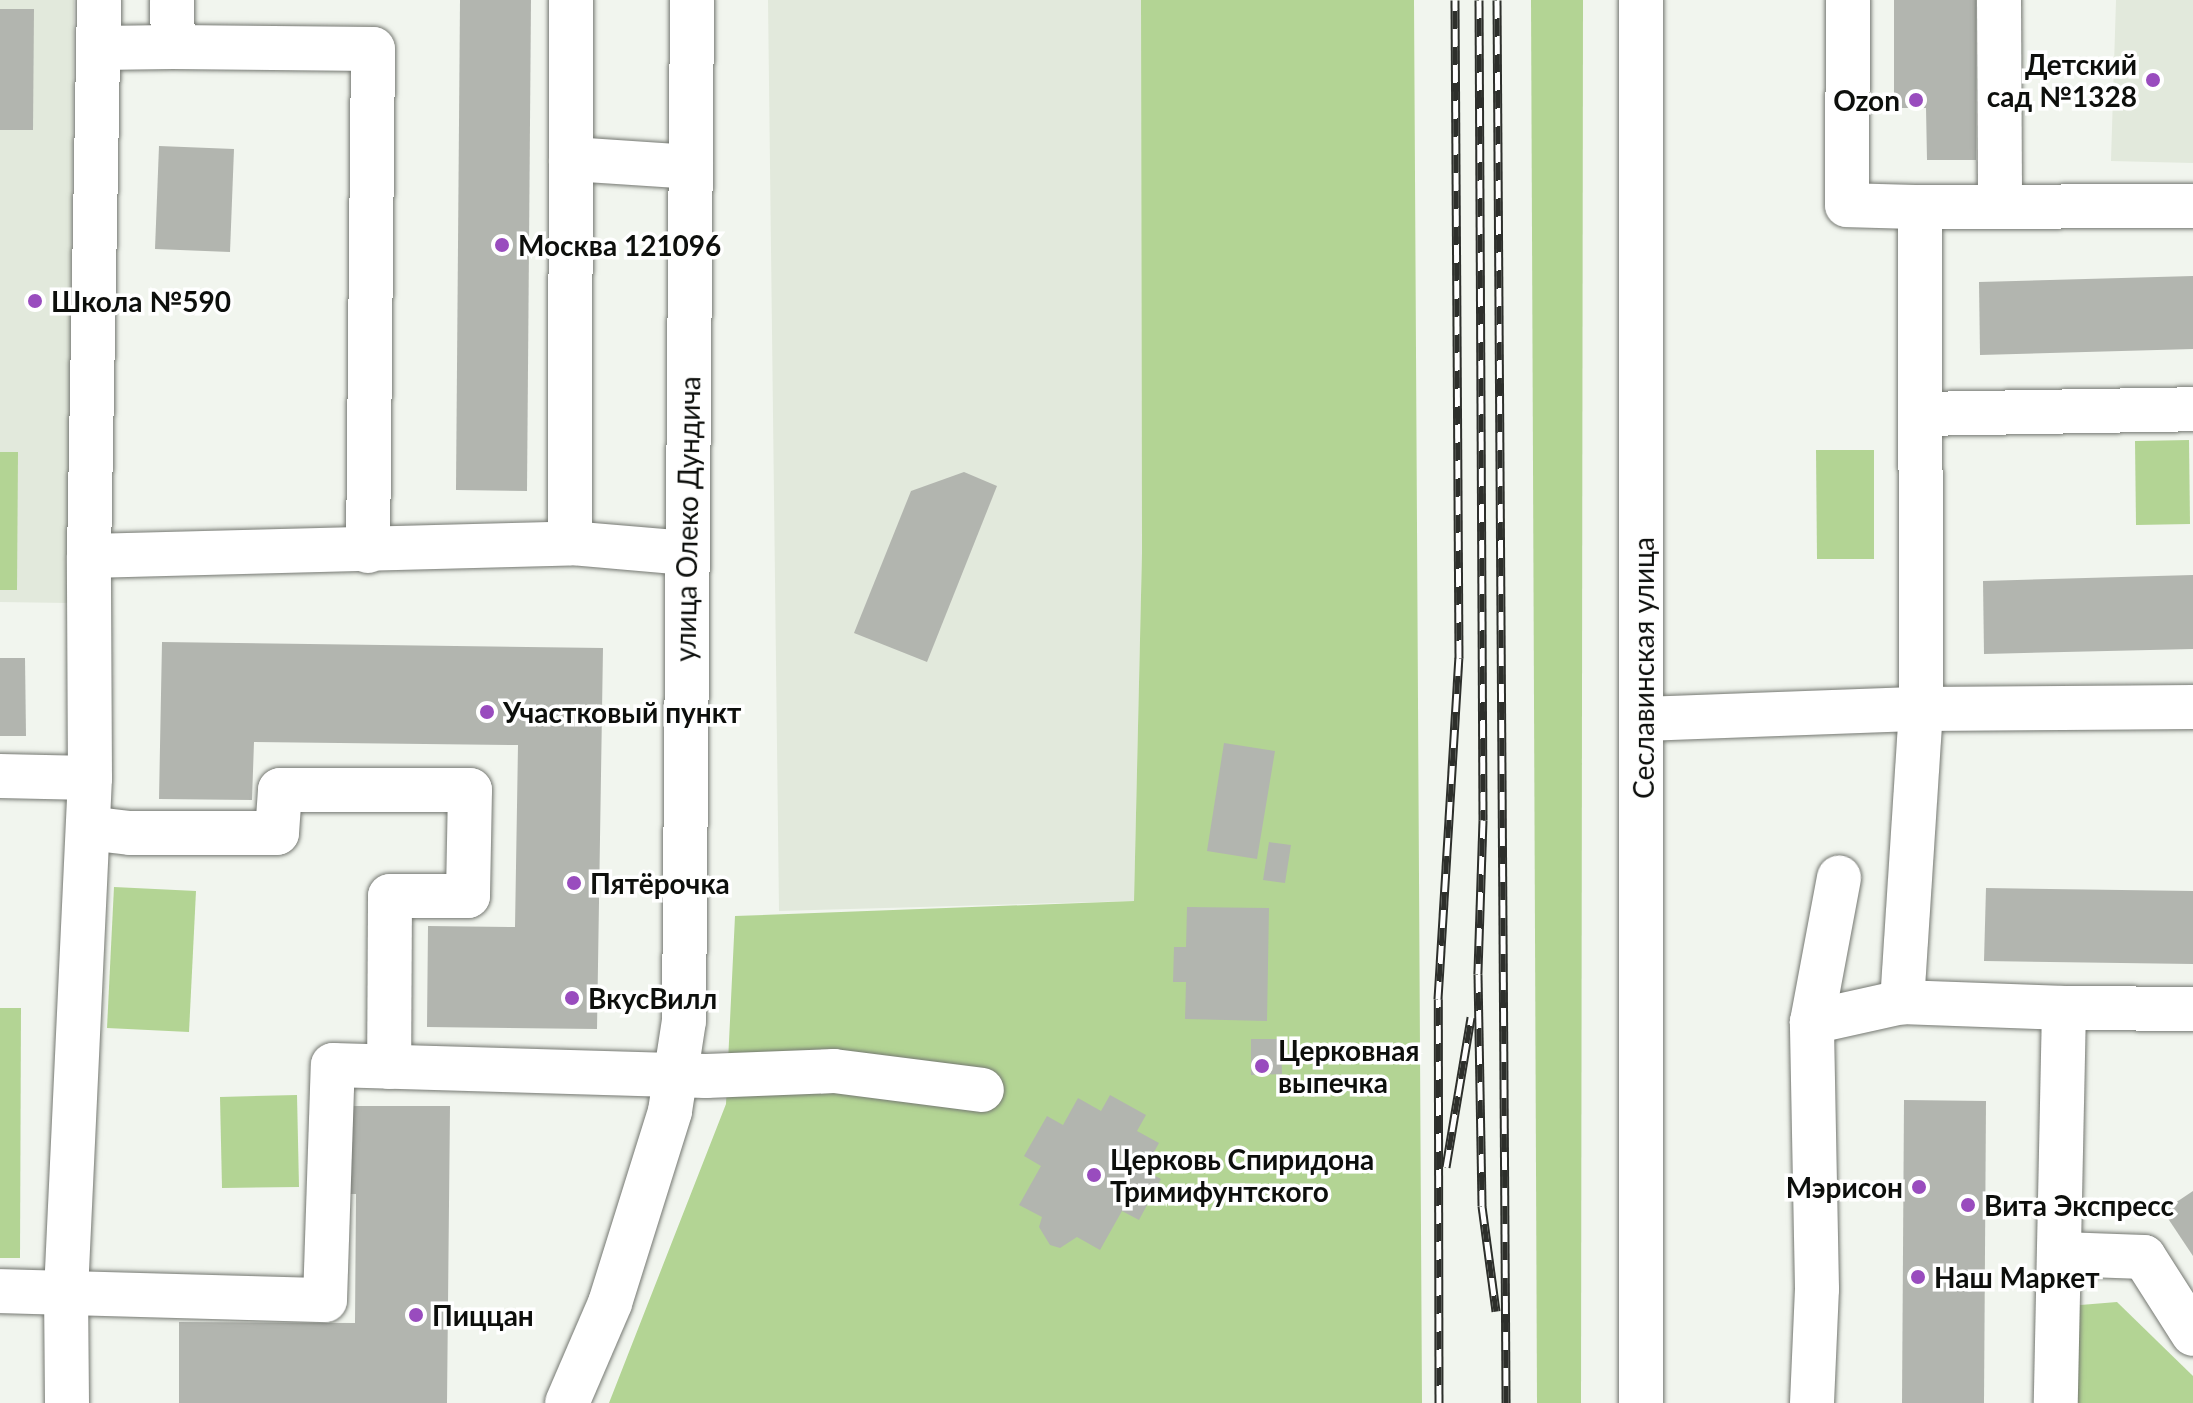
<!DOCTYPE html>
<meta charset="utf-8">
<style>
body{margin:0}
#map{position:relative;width:2193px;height:1403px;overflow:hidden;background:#f1f5ee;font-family:Lato,sans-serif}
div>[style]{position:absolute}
.built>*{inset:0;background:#e2e9dc}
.green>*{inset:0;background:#b3d494}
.building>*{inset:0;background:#b2b5af}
.roads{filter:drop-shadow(0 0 2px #757872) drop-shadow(0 0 2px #757872)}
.minor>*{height:44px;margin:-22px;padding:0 22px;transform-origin:22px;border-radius:22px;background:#fff}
.rail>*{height:9px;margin-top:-4.5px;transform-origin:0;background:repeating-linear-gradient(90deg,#fff 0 18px,#2d2f2b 0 36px);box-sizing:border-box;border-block:2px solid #2d2f2b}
.dots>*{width:22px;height:22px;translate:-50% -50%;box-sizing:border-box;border:4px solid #fff;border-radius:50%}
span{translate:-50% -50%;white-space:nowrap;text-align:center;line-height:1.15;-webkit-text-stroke:7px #fff;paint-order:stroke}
.poi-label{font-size:28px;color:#0d0f0c;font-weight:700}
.right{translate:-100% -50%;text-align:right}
.left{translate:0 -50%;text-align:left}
.street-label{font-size:28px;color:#0d0f0c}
</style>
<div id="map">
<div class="built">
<i style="clip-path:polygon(0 0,74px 0,68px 603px,0 602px)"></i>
<i style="clip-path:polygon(768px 0,1141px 0,1142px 552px,1134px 901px,779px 911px)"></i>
<i style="clip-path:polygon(2116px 0,2193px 0,2193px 163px,2111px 161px)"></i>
</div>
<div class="green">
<i style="clip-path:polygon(1141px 0,1414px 0,1422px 1403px,609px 1403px,726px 1104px,735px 916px,1134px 901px,1142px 552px)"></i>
<i style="clip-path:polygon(1531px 0,1583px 0,1581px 1403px,1537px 1403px)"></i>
<i style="clip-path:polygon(2189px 440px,2190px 524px,2136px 525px,2135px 441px)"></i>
<i style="clip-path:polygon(1816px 450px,1874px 450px,1874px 559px,1817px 559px)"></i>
<i style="clip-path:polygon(0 452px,18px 452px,17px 590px,0 590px)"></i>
<i style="clip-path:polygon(114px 887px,196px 891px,189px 1032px,107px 1028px)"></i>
<i style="clip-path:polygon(0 1008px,21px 1008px,20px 1258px,0 1258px)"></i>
<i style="clip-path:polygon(297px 1095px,299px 1187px,222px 1188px,220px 1097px)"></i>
<i style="clip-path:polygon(2117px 1302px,2193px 1376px,2193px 1403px,2065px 1403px,2068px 1306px)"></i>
</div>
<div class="building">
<i style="clip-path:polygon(460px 0,531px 0,527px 491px,456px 490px)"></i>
<i style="clip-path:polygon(1894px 0,1976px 0,1976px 160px,1927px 160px,1926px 108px,1894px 108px)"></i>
<i style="clip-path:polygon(0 9px,34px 9px,33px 130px,0 130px)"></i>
<i style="clip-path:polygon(159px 146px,234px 149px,230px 252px,155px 249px)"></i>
<i style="clip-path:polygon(2193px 276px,2193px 349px,1980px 355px,1979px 282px)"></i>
<i style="clip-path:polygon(964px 472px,997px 486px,927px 662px,854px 633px,911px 491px)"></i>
<i style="clip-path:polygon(2193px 575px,2193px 649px,1984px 654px,1983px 581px)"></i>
<i style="clip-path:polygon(162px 642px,603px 648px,597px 1029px,427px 1027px,428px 926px,515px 927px,518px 745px,254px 742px,252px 800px,159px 799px)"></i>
<i style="clip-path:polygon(0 658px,25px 658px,26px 736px,0 736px)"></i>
<i style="clip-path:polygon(1224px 743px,1275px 751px,1257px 859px,1207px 851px)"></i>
<i style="clip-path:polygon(1269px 842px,1291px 845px,1285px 883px,1263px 880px)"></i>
<i style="clip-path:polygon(1986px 888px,2193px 891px,2193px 964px,1984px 961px)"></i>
<i style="clip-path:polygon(1187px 907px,1269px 908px,1267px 1021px,1185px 1019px,1186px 982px,1173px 982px,1174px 947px,1186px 947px)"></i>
<i style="clip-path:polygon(1251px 1039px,1281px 1039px,1282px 1074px,1251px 1075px)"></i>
<i style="clip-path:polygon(1110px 1095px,1146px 1115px,1137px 1131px,1159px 1143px,1144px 1170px,1161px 1179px,1139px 1220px,1122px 1211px,1100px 1250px,1077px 1237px,1060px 1248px,1050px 1245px,1039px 1227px,1042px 1217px,1019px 1205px,1041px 1166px,1024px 1156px,1047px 1116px,1063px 1125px,1078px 1098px,1101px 1111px)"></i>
<i style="clip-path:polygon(1904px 1100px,1986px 1101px,1984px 1403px,1902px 1403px)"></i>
<i style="clip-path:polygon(344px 1106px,450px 1106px,447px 1403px,179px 1403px,179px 1322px,355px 1323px,356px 1194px,342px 1194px)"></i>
<i style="clip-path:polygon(2193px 1191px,2193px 1256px,2163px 1211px)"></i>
</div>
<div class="roads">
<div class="minor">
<i style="left:1848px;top:0;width:205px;rotate:90.3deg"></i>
<i style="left:1847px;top:205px;width:73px;rotate:1.6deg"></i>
<i style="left:1920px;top:207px;width:502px;rotate:89.89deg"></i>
<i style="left:1921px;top:709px;width:272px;rotate:-0.4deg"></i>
<i style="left:1999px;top:0;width:207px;rotate:89.7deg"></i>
<i style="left:173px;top:47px;width:200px;rotate:0.6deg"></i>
<i style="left:373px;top:49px;width:502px;rotate:90.57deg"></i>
<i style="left:98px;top:48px;width:75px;rotate:-0.8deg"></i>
<i style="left:173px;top:47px;width:47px;rotate:-91.2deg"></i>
<i style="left:571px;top:159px;width:120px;rotate:3.8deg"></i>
<i style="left:1920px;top:207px;width:273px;rotate:-0.2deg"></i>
<i style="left:1920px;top:414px;width:273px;rotate:-1deg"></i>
<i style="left:570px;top:543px;width:543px;rotate:-89.89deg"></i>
<i style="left:89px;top:556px;width:556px;rotate:-88.97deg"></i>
<i style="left:1643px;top:719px;width:278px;rotate:-2.1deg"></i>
<i style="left:1921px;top:709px;width:294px;rotate:93.7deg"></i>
<i style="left:1902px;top:1002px;width:162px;rotate:2.1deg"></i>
<i style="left:2064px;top:1008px;width:395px;rotate:91.2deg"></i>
<i style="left:0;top:776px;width:90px;rotate:1.3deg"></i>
<i style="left:88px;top:828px;width:42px;rotate:6.8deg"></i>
<i style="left:130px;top:833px;width:147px"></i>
<i style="left:277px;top:833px;width:43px;rotate:-86deg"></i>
<i style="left:280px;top:790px;width:190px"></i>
<i style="left:470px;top:790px;width:106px;rotate:91.1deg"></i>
<i style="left:468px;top:896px;width:78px;rotate:180deg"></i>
<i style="left:390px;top:896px;width:171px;rotate:90.3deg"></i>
<i style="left:2064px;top:1008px;width:129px;rotate:0.4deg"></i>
<i style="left:1812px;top:1022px;width:147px;rotate:-79.4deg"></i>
<i style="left:2061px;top:1254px;width:83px;rotate:2.1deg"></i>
<i style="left:2144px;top:1257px;width:91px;rotate:57.5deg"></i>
<i style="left:0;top:1291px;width:325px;rotate:1.6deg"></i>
<i style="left:325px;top:1300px;width:235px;rotate:-88.1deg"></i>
<i style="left:333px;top:1065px;width:373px;rotate:1.7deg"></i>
<i style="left:706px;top:1076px;width:128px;rotate:-2.2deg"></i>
<i style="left:834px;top:1071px;width:149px;rotate:7.3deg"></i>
<i style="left:67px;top:1403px;width:111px;rotate:-90.5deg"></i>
<i style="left:66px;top:1292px;width:515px;rotate:-87.33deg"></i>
<i style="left:90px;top:778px;width:222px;rotate:-90.3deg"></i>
<i style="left:89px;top:556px;width:481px;rotate:-1.5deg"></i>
<i style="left:570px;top:543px;width:117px;rotate:4.9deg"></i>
<i style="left:567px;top:1403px;width:109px;rotate:-66.7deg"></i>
<i style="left:610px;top:1303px;width:201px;rotate:-72.6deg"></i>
<i style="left:670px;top:1111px;width:91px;rotate:-81.2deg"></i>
<i style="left:684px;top:1021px;width:1021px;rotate:-89.55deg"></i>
<i style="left:1641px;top:1403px;width:1403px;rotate:-90deg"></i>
<i style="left:1812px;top:1403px;width:114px;rotate:-87.5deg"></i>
<i style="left:1817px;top:1289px;width:267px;rotate:-91.1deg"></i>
<i style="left:1812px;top:1022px;width:92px;rotate:-12.5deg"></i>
</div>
</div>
<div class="rail">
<i style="left:1479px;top:0;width:820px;rotate:89.72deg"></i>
<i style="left:1483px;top:820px;width:154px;rotate:91.9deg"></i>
<i style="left:1478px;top:974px;width:232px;rotate:89deg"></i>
<i style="left:1482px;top:1206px;width:106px;rotate:82.4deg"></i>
<i style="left:1497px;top:0;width:1403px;rotate:89.63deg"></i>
<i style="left:1446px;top:1167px;width:152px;rotate:-80.5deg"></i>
<i style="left:1439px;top:1403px;width:404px;rotate:-90.1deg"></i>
<i style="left:1438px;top:999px;width:342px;rotate:-86.5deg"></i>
<i style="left:1459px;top:658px;width:658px;rotate:-90.35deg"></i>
</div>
<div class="dots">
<i style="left:2153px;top:80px;background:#994cbe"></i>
<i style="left:1916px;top:100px;background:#994cbe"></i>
<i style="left:502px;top:245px;background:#994cbe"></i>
<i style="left:35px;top:301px;background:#994cbe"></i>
<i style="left:487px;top:712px;background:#994cbe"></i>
<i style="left:574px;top:883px;background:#994cbe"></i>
<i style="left:572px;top:998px;background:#994cbe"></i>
<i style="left:1262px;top:1066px;background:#994cbe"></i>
<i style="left:1094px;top:1175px;background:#994cbe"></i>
<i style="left:1919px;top:1187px;background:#994cbe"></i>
<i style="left:1968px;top:1205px;background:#994cbe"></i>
<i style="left:1918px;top:1277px;background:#994cbe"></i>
<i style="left:416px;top:1315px;background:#994cbe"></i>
</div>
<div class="poi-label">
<span class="right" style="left:2137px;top:80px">Детский<br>сад №1328</span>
<span class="right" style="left:1900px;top:100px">Ozon</span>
<span class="left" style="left:518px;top:245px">Москва 121096</span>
<span class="left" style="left:51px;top:301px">Школа №590</span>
<span class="left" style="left:503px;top:712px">Участковый пункт</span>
<span class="left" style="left:590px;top:883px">Пятёрочка</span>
<span class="left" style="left:588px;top:998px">ВкусВилл</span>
<span class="left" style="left:1278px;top:1066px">Церковная<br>выпечка</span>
<span class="left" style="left:1110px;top:1175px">Церковь Спиридона<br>Тримифунтского</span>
<span class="right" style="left:1903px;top:1187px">Мэрисон</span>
<span class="left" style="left:1984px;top:1205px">Вита Экспресс</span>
<span class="left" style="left:1934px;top:1277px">Наш Маркет</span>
<span class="left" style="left:432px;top:1315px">Пиццан</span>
</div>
<div class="street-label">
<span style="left:687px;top:519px;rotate:-89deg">улица Олеко Дундича</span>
<span style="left:1643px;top:668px;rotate:-90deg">Сеславинская улица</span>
</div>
</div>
